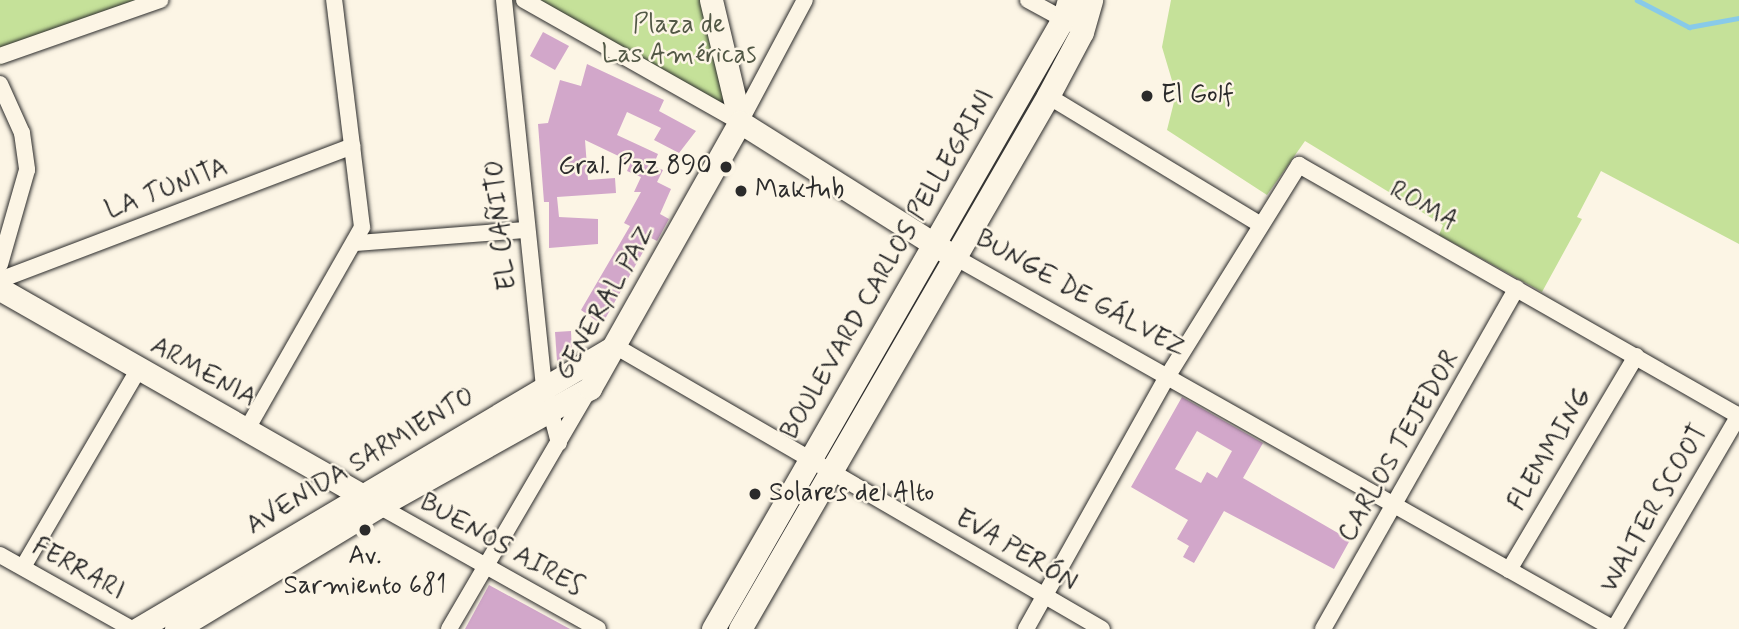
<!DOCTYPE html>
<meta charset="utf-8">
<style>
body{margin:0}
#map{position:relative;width:1739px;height:629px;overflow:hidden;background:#fcf5e5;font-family:Mynerve,sans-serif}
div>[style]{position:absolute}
.green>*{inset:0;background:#c5e199}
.stream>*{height:4.5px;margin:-2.25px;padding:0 2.25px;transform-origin:2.25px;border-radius:2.25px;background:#88cae9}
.building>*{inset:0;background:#d2a7ca}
.roads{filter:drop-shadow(0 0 2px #2b2b2b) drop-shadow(0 0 2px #2b2b2b)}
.street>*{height:16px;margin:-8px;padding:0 8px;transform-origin:8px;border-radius:8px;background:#fcf5e5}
.secondary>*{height:23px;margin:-11.5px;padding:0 11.5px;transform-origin:11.5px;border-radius:11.5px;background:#fcf5e5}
.dots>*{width:19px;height:19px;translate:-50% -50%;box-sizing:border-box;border:4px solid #fcf5e5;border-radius:50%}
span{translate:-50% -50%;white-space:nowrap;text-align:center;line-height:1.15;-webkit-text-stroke:5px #fcf5e5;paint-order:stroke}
.park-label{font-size:26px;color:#525846}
.poi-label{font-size:26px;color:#2b2b2b}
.left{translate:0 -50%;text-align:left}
.right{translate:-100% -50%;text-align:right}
.street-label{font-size:26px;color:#2b2b2b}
</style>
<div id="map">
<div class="green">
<i style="clip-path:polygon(0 0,155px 0,0 65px)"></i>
<i style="clip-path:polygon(524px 0,711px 0,740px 122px)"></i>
<i style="clip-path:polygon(1171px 0,1739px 0,1739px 244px,1601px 171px,1577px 217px,1582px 219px,1542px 292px,1439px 235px,1443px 225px,1305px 141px,1267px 195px,1167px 130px,1176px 94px,1162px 47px)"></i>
</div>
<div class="stream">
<i style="left:1637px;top:0;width:59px;rotate:27.4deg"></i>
<i style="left:1689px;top:27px;width:51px;rotate:-10.2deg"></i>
</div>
<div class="building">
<i style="clip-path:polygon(543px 32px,569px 46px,555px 70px,530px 56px)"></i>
<i style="clip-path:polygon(587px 64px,664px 100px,659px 111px,696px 131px,679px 153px,654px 140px,661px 128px,627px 112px,617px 135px,658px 154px,653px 166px,663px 170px,657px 182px,671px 189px,660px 214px,669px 219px,657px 241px,651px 238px,605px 319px,601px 317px,598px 322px,581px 310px,630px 226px,624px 223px,641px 192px,634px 192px,641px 177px,627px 171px,631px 162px,585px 140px,588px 180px,615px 178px,616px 193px,557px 197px,559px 217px,598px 219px,598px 244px,549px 248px,549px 202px,544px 202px,538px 124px,548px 123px,560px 80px,581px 86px)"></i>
<i style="clip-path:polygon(571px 331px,572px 353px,557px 361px,555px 332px)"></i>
<i style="clip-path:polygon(evenodd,1182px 397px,1263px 443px,1243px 478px,1350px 540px,1334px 569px,1224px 511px,1194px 563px,1183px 557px,1189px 546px,1177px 539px,1188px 520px,1131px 487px,1182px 397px,1197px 431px,1232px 451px,1217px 478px,1207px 472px,1201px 483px,1175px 469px,1197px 431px)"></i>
<i style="clip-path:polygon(489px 585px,570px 629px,465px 629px)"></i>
</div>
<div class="roads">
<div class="street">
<i style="left:504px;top:0;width:388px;rotate:84.1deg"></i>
<i style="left:544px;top:386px;width:59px;rotate:75.3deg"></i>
<i style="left:524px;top:0;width:248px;rotate:29.5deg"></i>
<i style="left:740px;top:122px;width:138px;rotate:-62deg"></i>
<i style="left:1028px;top:0;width:50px;rotate:28.6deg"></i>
<i style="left:0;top:56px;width:170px;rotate:-19.3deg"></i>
<i style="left:0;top:84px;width:54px;rotate:65.8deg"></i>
<i style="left:22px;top:133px;width:37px;rotate:82deg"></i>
<i style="left:27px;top:170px;width:98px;rotate:106deg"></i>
<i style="left:1048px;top:96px;width:249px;rotate:31.2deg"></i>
<i style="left:357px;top:243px;width:170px;rotate:-4.4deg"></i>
<i style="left:953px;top:256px;width:759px;rotate:29.44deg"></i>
<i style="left:0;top:280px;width:377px;rotate:-20.8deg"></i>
<i style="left:615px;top:346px;width:563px;rotate:30.16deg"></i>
<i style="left:247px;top:429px;width:232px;rotate:-60.3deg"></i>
<i style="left:362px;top:227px;width:229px;rotate:-97deg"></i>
<i style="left:379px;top:506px;width:251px;rotate:29.3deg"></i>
<i style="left:0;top:555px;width:151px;rotate:29.3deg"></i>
<i style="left:23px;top:567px;width:228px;rotate:-59.7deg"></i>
<i style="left:1509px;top:570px;width:249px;rotate:-59.3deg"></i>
<i style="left:449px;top:629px;width:278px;rotate:-59.7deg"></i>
<i style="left:1026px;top:629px;width:289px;rotate:-60.8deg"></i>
<i style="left:1167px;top:377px;width:250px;rotate:-58.1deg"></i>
<i style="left:1299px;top:165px;width:507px;rotate:29.7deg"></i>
<i style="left:1323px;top:629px;width:392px;rotate:-60.4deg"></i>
<i style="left:1614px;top:629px;width:248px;rotate:-59.7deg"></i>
</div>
<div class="secondary">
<i style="left:711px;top:0;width:125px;rotate:76.6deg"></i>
<i style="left:740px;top:122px;width:242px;rotate:32.2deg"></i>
<i style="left:0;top:289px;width:427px;rotate:29.7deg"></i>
<i style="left:138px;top:629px;width:551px;rotate:-30.66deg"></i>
<i style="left:176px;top:629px;width:237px;rotate:-31.2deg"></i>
<i style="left:379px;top:506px;width:242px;rotate:-29.2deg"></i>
<i style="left:590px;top:388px;width:305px;rotate:-60.6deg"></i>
<i style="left:713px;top:629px;width:706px;rotate:-60.16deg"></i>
<i style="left:1064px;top:17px;width:18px;rotate:-74deg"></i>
<i style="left:740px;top:629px;width:616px;rotate:-59.98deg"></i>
<i style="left:1048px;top:96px;width:72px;rotate:-62deg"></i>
<i style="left:1082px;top:32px;width:33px;rotate:-74deg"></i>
</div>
</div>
<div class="dots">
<i style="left:1147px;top:96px;background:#2b2b2b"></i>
<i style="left:726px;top:167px;background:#2b2b2b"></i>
<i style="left:741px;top:191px;background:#2b2b2b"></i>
<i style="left:755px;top:494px;background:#2b2b2b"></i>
<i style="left:365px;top:530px;background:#2b2b2b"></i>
</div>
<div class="park-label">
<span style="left:679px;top:41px">Plaza de<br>Las Américas</span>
</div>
<div class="poi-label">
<span class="left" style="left:1161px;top:96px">El Golf</span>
<span class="right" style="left:712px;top:167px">Gral. Paz 890</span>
<span class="left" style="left:755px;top:191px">Maktub</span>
<span class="left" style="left:769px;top:494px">Solares del Alto</span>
<span style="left:365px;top:572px">Av.<br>Sarmiento 681</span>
</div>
<div class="street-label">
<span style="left:167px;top:190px;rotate:-21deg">LA TUNITA</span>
<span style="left:1423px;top:207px;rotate:29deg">ROMA</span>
<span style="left:502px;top:225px;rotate:-96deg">EL CAÑITO</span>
<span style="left:889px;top:265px;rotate:-60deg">BOULEVARD CARLOS PELLEGRINI</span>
<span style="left:1080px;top:295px;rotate:29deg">BUNGE DE GÁLVEZ</span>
<span style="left:606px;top:303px;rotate:-60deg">GENERAL PAZ</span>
<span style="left:203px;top:373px;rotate:29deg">ARMENIA</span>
<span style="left:1400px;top:447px;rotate:-60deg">CARLOS TEJEDOR</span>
<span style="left:1551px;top:450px;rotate:-59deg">FLEMMING</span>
<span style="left:361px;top:462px;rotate:-31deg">AVENIDA SARMIENTO</span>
<span style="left:1655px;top:509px;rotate:-60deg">WALTER SCOOT</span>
<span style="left:501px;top:546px;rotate:29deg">BUENOS AIRES</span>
<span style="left:1016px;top:551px;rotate:30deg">EVA PERÓN</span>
<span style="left:78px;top:570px;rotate:29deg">FERRARI</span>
</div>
</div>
